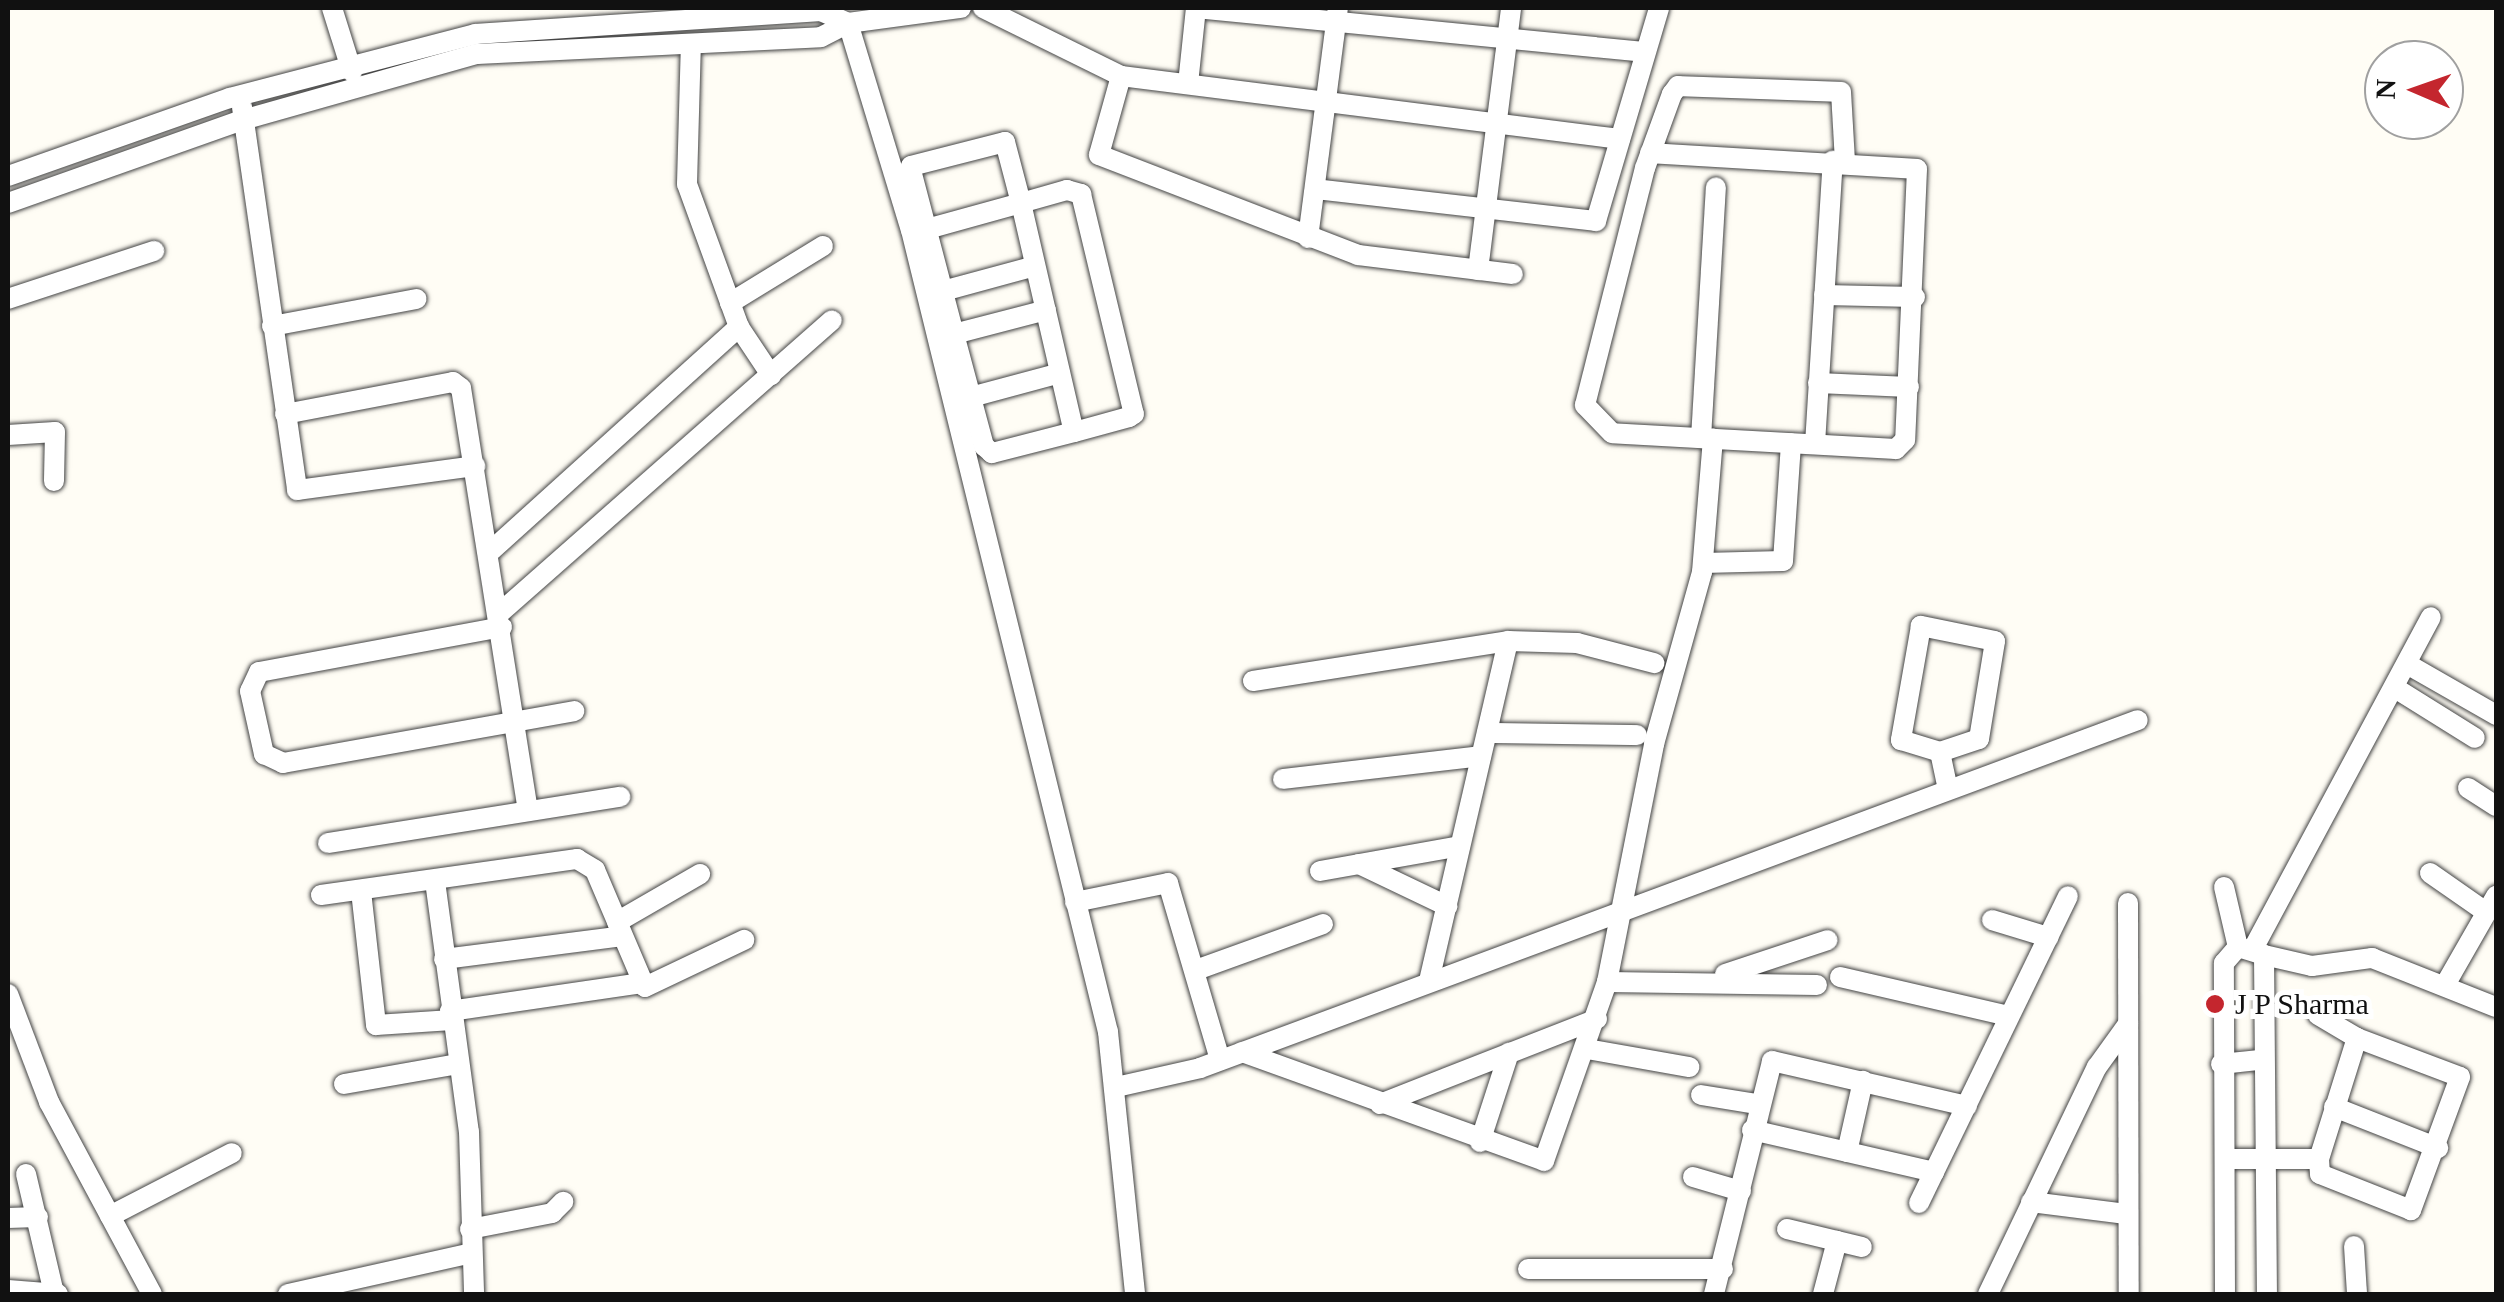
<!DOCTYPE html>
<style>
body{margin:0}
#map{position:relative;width:2504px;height:1302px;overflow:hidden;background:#fffdf5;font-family:Georgia,serif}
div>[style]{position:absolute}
.roads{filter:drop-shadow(0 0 2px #444) drop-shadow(0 0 2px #444)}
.minor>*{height:20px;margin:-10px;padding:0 10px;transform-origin:10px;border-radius:10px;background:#fff}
.dots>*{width:28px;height:28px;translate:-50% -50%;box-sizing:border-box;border:5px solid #fff;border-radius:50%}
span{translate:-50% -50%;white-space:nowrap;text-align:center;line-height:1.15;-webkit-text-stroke:10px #fff;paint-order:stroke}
.poi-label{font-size:30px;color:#111}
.left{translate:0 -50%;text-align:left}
.frame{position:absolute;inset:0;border:10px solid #111;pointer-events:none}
.north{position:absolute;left:2364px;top:40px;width:100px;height:100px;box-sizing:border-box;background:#fff;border:2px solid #a0a0a0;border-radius:50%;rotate:272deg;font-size:28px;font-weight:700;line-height:40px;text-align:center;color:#111}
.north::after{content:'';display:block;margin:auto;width:35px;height:45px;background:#c4262e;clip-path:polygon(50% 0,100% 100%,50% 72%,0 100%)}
</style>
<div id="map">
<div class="roads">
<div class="minor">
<i style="left:332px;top:8px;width:67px;rotate:72.6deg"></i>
<i style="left:983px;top:8px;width:154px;rotate:26.2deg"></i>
<i style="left:1121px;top:76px;width:503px;rotate:7.2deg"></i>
<i style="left:1196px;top:8px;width:450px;rotate:5.6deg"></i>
<i style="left:1121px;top:76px;width:82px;rotate:105.6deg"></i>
<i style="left:1099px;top:155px;width:278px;rotate:21.1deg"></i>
<i style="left:1358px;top:255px;width:156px;rotate:7deg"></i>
<i style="left:1188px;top:84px;width:76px;rotate:-84deg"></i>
<i style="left:242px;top:107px;width:387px;rotate:81.8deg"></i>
<i style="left:297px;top:490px;width:180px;rotate:-7.7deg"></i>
<i style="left:1650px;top:153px;width:267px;rotate:3.4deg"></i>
<i style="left:1917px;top:169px;width:271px;rotate:92.5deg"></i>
<i style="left:1905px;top:440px;width:13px;rotate:135deg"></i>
<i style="left:1896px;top:449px;width:284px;rotate:-176.8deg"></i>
<i style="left:1612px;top:433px;width:39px;rotate:-134deg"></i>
<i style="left:1585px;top:405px;width:244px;rotate:-75.8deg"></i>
<i style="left:1645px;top:168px;width:79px;rotate:-70deg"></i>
<i style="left:1672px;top:94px;width:10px;rotate:-53deg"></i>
<i style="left:1678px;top:86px;width:163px;rotate:2.1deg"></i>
<i style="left:1841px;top:92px;width:70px;rotate:86.7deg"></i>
<i style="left:8px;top:176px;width:235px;rotate:-19.4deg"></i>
<i style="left:230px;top:98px;width:253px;rotate:-14.6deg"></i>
<i style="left:475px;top:34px;width:347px;rotate:-3.8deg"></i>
<i style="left:821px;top:11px;width:30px;rotate:24deg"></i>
<i style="left:848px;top:23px;width:216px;rotate:73.1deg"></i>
<i style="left:911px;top:230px;width:826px;rotate:76.2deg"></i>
<i style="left:1108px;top:1032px;width:263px;rotate:84.1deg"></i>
<i style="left:1315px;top:189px;width:283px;rotate:6.5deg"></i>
<i style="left:1596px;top:221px;width:222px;rotate:-73.5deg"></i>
<i style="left:8px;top:203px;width:249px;rotate:-19.5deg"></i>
<i style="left:243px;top:120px;width:243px;rotate:-15.8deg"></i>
<i style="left:477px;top:54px;width:344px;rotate:-2.8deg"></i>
<i style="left:821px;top:37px;width:30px;rotate:-27deg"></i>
<i style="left:848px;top:23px;width:114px;rotate:-7.6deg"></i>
<i style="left:927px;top:229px;width:98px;rotate:-15.5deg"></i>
<i style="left:1021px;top:203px;width:48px;rotate:-15.8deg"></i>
<i style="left:1067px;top:190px;width:15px;rotate:16deg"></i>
<i style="left:1081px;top:194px;width:226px;rotate:76.5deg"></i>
<i style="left:1134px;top:414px;width:6px;rotate:149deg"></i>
<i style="left:1129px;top:417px;width:57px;rotate:164.7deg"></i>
<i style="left:1074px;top:432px;width:85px;rotate:165.6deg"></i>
<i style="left:992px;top:453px;width:11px;rotate:-139deg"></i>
<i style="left:984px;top:446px;width:116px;rotate:-105deg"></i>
<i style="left:954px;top:334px;width:170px;rotate:-104.7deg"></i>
<i style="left:911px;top:170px;width:4px;rotate:-90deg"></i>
<i style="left:911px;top:166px;width:97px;rotate:-14.3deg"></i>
<i style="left:1005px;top:142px;width:63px;rotate:75.3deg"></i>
<i style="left:1021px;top:203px;width:235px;rotate:77deg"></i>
<i style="left:1308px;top:238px;width:232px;rotate:-82.6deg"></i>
<i style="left:1478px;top:270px;width:264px;rotate:-82.8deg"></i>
<i style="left:943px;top:291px;width:95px;rotate:-15.2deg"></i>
<i style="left:1824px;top:295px;width:91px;rotate:1.3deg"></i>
<i style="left:8px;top:299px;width:154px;rotate:-18.2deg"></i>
<i style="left:730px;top:303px;width:109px;rotate:-31.5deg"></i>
<i style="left:272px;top:326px;width:147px;rotate:-10.6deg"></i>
<i style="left:739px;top:327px;width:58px;rotate:56.3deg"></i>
<i style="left:954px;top:334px;width:95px;rotate:-14.6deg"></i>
<i style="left:1818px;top:383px;width:91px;rotate:2.5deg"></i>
<i style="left:971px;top:397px;width:92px;rotate:-15.1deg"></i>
<i style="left:285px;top:414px;width:171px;rotate:-10.8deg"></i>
<i style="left:453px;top:382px;width:10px;rotate:37deg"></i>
<i style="left:461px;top:388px;width:428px;rotate:81deg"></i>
<i style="left:8px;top:435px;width:47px;rotate:-3.7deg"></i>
<i style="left:55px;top:432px;width:49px;rotate:91.2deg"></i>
<i style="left:1701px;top:438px;width:251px;rotate:-86.6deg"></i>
<i style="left:1815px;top:444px;width:284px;rotate:-86.4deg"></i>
<i style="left:492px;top:550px;width:333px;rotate:-42.1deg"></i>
<i style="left:739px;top:327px;width:152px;rotate:-110deg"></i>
<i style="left:687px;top:184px;width:140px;rotate:-88.4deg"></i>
<i style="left:1703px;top:563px;width:80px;rotate:-1.4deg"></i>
<i style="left:1783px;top:561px;width:118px;rotate:-86.1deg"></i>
<i style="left:501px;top:612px;width:441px;rotate:-41.4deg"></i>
<i style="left:502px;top:627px;width:247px;rotate:169.5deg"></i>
<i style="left:259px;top:672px;width:21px;rotate:115deg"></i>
<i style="left:250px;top:691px;width:65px;rotate:77.5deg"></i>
<i style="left:264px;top:754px;width:21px;rotate:25deg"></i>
<i style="left:283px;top:763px;width:296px;rotate:-10.1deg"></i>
<i style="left:2407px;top:664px;width:103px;rotate:29.8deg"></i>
<i style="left:1253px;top:681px;width:258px;rotate:-8.9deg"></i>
<i style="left:1508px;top:641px;width:69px;rotate:1.7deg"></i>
<i style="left:1577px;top:643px;width:80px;rotate:14.6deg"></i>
<i style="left:2395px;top:688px;width:94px;rotate:32deg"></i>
<i style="left:1487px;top:733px;width:150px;rotate:0.8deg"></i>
<i style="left:1940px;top:752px;width:41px;rotate:-18.4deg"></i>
<i style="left:1979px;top:739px;width:99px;rotate:-80.7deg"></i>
<i style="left:1995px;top:641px;width:76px;rotate:-168.5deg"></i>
<i style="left:1921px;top:626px;width:116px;rotate:100deg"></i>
<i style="left:1901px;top:740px;width:41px;rotate:17.1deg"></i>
<i style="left:1940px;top:752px;width:34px;rotate:78deg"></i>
<i style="left:1283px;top:779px;width:199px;rotate:-6.6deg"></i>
<i style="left:2468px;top:788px;width:33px;rotate:33deg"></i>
<i style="left:328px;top:843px;width:296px;rotate:-9deg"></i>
<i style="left:1359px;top:864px;width:98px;rotate:25.5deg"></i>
<i style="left:1320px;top:871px;width:142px;rotate:-10.1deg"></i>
<i style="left:2430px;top:873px;width:68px;rotate:34.9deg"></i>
<i style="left:435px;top:881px;width:253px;rotate:82.3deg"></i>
<i style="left:469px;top:1132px;width:162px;rotate:88.2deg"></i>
<i style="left:2224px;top:887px;width:62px;rotate:76.9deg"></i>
<i style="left:361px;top:891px;width:135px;rotate:83.6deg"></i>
<i style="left:376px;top:1025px;width:76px;rotate:-3.8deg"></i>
<i style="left:321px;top:895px;width:259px;rotate:-8deg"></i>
<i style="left:577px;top:859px;width:21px;rotate:31deg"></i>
<i style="left:595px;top:870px;width:127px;rotate:66.9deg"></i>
<i style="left:645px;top:987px;width:110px;rotate:-25.4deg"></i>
<i style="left:1075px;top:902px;width:95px;rotate:-11.5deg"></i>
<i style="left:1168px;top:883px;width:184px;rotate:73.6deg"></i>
<i style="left:2128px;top:903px;width:391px;rotate:89.9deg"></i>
<i style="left:1992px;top:920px;width:59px;rotate:16.9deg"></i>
<i style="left:617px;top:922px;width:96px;rotate:-30deg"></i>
<i style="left:2254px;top:947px;width:374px;rotate:-61.8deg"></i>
<i style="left:2264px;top:955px;width:49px;rotate:12.9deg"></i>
<i style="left:2312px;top:966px;width:61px;rotate:-7.6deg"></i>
<i style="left:2372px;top:958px;width:133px;rotate:21.6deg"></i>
<i style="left:444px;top:959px;width:180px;rotate:-7.3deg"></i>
<i style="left:1196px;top:970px;width:135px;rotate:-19.9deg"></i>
<i style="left:1725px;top:974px;width:108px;rotate:-18.3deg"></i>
<i style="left:1840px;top:977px;width:173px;rotate:13deg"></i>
<i style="left:1429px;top:981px;width:349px;rotate:-76.9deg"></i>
<i style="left:1607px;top:982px;width:210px;rotate:0.8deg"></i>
<i style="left:2445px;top:985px;width:103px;rotate:-60.2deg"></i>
<i style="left:8px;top:994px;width:116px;rotate:69.2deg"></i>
<i style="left:49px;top:1102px;width:218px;rotate:61.8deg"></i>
<i style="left:450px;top:1011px;width:194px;rotate:-8.3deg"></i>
<i style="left:2318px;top:1015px;width:45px;rotate:30.5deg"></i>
<i style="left:1587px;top:1049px;width:104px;rotate:10deg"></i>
<i style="left:1242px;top:1052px;width:321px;rotate:19.8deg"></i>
<i style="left:1544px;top:1161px;width:190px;rotate:-70.6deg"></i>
<i style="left:1607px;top:982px;width:243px;rotate:-78.8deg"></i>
<i style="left:1654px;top:744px;width:179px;rotate:-74.4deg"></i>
<i style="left:1702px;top:572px;width:134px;rotate:-85.3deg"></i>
<i style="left:2221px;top:1064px;width:39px;rotate:-6deg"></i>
<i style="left:344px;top:1084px;width:115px;rotate:-10deg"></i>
<i style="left:1116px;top:1087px;width:86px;rotate:-12.7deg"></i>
<i style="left:1200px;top:1068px;width:1000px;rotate:-20.35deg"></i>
<i style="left:1701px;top:1095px;width:57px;rotate:9.1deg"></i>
<i style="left:1380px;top:1104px;width:233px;rotate:-21.4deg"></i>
<i style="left:2334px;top:1107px;width:112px;rotate:21.5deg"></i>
<i style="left:1752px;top:1130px;width:187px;rotate:13deg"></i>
<i style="left:1480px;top:1142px;width:94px;rotate:-72deg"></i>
<i style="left:1847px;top:1152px;width:73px;rotate:-77.3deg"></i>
<i style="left:2228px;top:1159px;width:91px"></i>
<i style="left:2319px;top:1159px;width:127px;rotate:-72.6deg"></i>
<i style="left:2357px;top:1038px;width:110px;rotate:20.7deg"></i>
<i style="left:2460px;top:1077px;width:142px;rotate:110.2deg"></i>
<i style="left:2411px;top:1210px;width:98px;rotate:-158.4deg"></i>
<i style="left:2320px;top:1174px;width:15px;rotate:-94deg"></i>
<i style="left:26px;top:1174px;width:122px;rotate:76.8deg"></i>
<i style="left:1693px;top:1177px;width:50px;rotate:16.3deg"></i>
<i style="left:2031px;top:1202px;width:96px;rotate:7.2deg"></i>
<i style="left:1919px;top:1203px;width:341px;rotate:-64.1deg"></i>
<i style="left:110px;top:1216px;width:137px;rotate:-27.3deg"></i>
<i style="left:8px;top:1218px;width:30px;rotate:-2deg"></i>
<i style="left:470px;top:1229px;width:84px;rotate:-11deg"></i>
<i style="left:552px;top:1213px;width:16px;rotate:-45deg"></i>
<i style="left:1787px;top:1229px;width:77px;rotate:13.5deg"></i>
<i style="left:2354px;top:1246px;width:48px;rotate:86.4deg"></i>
<i style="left:1528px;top:1269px;width:195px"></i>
<i style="left:8px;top:1290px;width:50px;rotate:4.6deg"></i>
<i style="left:288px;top:1294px;width:183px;rotate:-12.6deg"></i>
<i style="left:1714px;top:1294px;width:240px;rotate:-76deg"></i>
<i style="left:1772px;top:1061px;width:200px;rotate:13deg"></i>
<i style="left:1823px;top:1294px;width:55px;rotate:-75.2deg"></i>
<i style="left:1988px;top:1294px;width:252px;rotate:-64.4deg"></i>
<i style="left:2097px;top:1067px;width:53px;rotate:-54.2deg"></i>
<i style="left:2225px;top:1294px;width:331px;rotate:-90.2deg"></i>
<i style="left:2224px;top:963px;width:21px;rotate:-49deg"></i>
<i style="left:2238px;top:947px;width:27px;rotate:17deg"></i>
<i style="left:2264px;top:955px;width:339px;rotate:89.5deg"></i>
</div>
</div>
<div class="dots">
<i style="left:2215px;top:1004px;background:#c4262e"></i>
</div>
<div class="poi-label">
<span class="left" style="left:2235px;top:1004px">J P Sharma</span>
</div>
<div class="frame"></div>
<div class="north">N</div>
</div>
